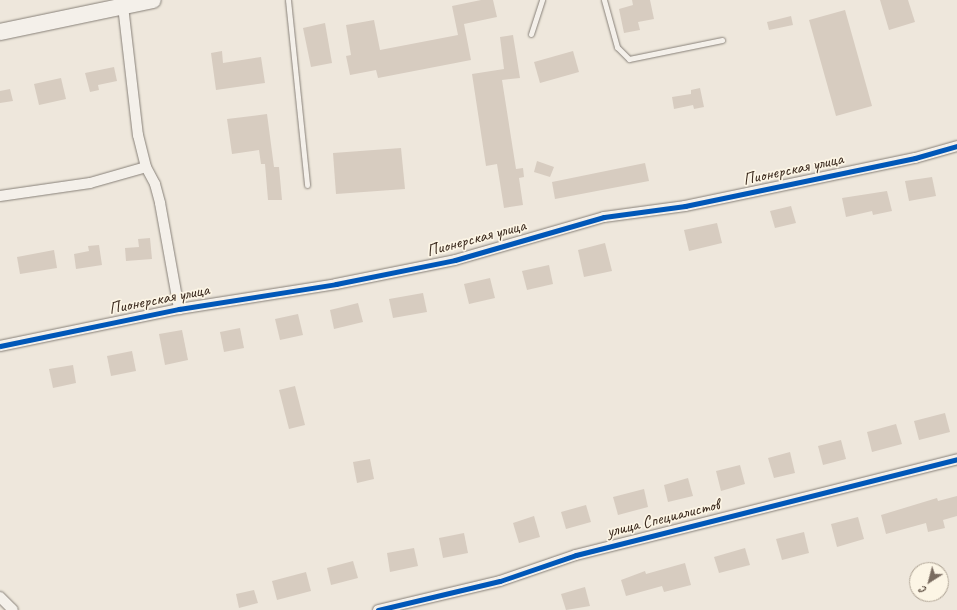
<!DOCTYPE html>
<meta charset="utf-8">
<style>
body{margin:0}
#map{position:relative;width:957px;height:610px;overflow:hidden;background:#eee7dc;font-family:Caveat,sans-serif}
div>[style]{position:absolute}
.building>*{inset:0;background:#d7ccc0}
.roads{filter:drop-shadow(0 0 1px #878078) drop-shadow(0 0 1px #878078)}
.service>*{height:5px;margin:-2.5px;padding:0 2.5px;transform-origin:2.5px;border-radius:2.5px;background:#f4f0ea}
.minor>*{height:10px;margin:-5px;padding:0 5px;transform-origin:5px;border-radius:5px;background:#f4f0ea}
.primary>*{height:16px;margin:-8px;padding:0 8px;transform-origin:8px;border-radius:8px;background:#f4f0ea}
.cycleway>*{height:5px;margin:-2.5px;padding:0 2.5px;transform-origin:2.5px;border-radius:2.5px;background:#0057b8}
span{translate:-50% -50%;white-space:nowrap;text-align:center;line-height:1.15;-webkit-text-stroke:3.5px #fcf5e5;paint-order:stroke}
.street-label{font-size:17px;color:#3b2a1e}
.north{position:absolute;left:909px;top:562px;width:40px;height:40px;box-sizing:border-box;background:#fcf5e5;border:1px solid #afa495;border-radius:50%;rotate:216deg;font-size:11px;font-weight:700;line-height:16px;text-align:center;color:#3b2a1e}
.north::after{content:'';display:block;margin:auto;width:14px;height:18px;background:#7a6c60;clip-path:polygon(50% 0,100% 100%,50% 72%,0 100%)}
</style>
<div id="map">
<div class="building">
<i style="clip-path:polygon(481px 0,493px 0,497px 17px,464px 24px,471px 60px,378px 78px,376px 70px,350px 75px,346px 56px,351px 55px,346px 25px,374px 20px,380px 50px,458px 35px,452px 6px)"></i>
<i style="clip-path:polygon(632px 0,650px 0,654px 19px,638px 22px,640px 30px,624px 33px,619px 9px,633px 5px)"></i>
<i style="clip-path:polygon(880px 0,908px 0,915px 22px,889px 30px)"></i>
<i style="clip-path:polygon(845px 10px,872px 106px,836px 116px,809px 20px)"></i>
<i style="clip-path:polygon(791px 16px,793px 25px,769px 30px,767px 22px)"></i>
<i style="clip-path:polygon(325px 23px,332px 63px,311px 67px,303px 28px)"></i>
<i style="clip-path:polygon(513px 35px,520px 78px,502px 80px,516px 169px,523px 168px,524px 177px,519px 178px,523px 205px,504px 208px,497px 164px,486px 166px,472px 74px,504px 69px,500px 37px)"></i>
<i style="clip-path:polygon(222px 51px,223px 63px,261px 57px,265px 83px,216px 90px,211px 53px)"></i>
<i style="clip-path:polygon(573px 51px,579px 72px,540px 83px,534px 62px)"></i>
<i style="clip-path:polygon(114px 67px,117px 81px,98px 85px,99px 90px,90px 92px,85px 73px)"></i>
<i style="clip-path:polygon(61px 78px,66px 99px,39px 105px,34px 84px)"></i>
<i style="clip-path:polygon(700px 88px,704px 107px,694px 109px,693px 105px,674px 109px,672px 97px,691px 94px,691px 90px)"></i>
<i style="clip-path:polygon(10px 89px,13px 101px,0 103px,0 91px)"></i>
<i style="clip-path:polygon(267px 114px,274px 167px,279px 167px,282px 200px,268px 200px,265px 164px,261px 164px,259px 150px,232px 154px,227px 119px)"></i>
<i style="clip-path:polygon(401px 148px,405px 189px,336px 194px,333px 153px)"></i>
<i style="clip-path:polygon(537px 161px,554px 167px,550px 177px,534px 172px)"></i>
<i style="clip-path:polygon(645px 163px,649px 181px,555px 199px,552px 182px)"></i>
<i style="clip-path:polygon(932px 177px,936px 196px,909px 201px,905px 181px)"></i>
<i style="clip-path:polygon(887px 191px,892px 211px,873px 215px,872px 211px,846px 217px,842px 198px)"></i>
<i style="clip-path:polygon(791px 206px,796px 223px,775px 228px,770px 211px)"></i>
<i style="clip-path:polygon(717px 223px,722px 243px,689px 251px,684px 230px)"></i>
<i style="clip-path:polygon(150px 238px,152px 259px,126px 261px,125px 248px,139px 247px,138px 239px)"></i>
<i style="clip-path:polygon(605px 243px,612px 271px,584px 277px,578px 250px)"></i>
<i style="clip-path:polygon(99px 245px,102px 265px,76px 269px,74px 254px,89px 251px,88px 246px)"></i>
<i style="clip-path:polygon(54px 250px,57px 268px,20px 274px,17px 257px)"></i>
<i style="clip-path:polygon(549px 265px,553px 284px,527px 290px,522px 271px)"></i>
<i style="clip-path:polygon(490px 278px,495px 298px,469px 304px,464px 284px)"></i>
<i style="clip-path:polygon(423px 293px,427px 312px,393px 318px,389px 299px)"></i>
<i style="clip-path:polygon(358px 303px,363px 322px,334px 329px,330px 310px)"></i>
<i style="clip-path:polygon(298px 314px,303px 335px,280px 340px,275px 319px)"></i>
<i style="clip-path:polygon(240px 328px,244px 348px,224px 352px,220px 332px)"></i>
<i style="clip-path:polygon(182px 330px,188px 360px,165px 365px,159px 334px)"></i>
<i style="clip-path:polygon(132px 351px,136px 371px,111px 376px,107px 356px)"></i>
<i style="clip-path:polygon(73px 365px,76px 383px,53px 388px,49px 369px)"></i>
<i style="clip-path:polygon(295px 386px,305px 425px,289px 429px,279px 390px)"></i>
<i style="clip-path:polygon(945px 413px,950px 432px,919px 440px,914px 421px)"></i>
<i style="clip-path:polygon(896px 424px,902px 444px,872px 452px,867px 432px)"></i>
<i style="clip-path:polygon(841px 440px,846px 459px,823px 465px,818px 446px)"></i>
<i style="clip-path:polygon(790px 452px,795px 473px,774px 478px,768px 458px)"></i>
<i style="clip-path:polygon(370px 459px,374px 479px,357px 483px,353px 462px)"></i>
<i style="clip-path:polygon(740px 465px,745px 484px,721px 491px,716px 471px)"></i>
<i style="clip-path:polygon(688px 478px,693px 496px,668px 502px,664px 485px)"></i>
<i style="clip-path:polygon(644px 489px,648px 507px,618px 515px,613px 497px)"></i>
<i style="clip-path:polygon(957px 496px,957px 516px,943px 520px,945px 528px,928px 532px,926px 523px,886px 534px,881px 515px,937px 498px,938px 501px)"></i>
<i style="clip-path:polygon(586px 505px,591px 522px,566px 529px,561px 512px)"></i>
<i style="clip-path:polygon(534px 516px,540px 537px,519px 543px,513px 523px)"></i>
<i style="clip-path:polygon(858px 517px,864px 539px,837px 547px,831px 524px)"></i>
<i style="clip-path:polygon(804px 532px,809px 553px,782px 560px,776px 539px)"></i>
<i style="clip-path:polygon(464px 533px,468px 553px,443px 558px,439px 538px)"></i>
<i style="clip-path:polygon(414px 548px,418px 566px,390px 572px,387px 553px)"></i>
<i style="clip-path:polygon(745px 548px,750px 565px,719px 573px,714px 557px)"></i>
<i style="clip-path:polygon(353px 561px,358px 578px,331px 585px,327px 568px)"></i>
<i style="clip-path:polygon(685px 563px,691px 585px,664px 592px,662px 586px,626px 596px,621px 580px,645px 571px,646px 574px)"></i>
<i style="clip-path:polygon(306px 572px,311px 591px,277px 600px,272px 581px)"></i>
<i style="clip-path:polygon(585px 587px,590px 606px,566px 610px,561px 594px)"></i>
<i style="clip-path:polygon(254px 590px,258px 603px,239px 608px,236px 594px)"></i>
</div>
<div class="roads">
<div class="service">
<i style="left:288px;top:0;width:186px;rotate:84.1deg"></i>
<i style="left:604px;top:0;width:49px;rotate:74.5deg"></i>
<i style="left:617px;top:47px;width:17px;rotate:45deg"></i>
<i style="left:629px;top:59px;width:95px;rotate:-11.5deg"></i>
<i style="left:531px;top:34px;width:36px;rotate:-72deg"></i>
</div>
<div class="minor">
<i style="left:123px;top:6px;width:130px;rotate:83.4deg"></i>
<i style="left:138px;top:135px;width:33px;rotate:76deg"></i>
<i style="left:146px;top:167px;width:19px;rotate:62deg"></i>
<i style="left:155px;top:184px;width:20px;rotate:75deg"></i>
<i style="left:160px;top:203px;width:108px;rotate:79.8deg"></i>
<i style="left:0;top:196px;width:91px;rotate:-8.2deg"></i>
<i style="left:90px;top:183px;width:58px;rotate:-15.9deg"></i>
<i style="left:0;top:346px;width:183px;rotate:-11.7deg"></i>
<i style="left:179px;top:309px;width:159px;rotate:-9deg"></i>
<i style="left:336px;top:284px;width:121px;rotate:-11.4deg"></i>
<i style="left:455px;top:260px;width:155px;rotate:-16.1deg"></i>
<i style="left:604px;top:217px;width:82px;rotate:-7.7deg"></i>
<i style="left:685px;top:206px;width:235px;rotate:-11.8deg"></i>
<i style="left:915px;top:158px;width:44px;rotate:-15.9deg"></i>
<i style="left:0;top:597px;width:18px;rotate:45deg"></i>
<i style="left:378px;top:610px;width:125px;rotate:-13.4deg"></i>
<i style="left:500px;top:581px;width:80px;rotate:-18.9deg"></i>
<i style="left:576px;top:555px;width:393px;rotate:-14.1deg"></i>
</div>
<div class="primary">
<i style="left:0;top:32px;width:156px;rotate:-11.8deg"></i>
</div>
</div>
<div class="cycleway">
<i style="left:0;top:346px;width:183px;rotate:-11.7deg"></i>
<i style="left:179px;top:309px;width:159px;rotate:-9deg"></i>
<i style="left:336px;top:284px;width:121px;rotate:-11.4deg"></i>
<i style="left:455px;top:260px;width:155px;rotate:-16.1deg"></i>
<i style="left:604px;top:217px;width:82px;rotate:-7.7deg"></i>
<i style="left:685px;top:206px;width:235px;rotate:-11.8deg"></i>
<i style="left:915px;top:158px;width:44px;rotate:-15.9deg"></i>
<i style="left:378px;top:610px;width:125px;rotate:-13.4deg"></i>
<i style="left:500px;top:581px;width:80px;rotate:-18.9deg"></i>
<i style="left:576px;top:555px;width:393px;rotate:-14.1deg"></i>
</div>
<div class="street-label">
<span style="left:793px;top:169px;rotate:-12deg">Пионерская улица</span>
<span style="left:476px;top:238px;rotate:-15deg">Пионерская улица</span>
<span style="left:159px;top:299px;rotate:-11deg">Пионерская улица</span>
<span style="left:663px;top:518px;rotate:-14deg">улица Специалистов</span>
</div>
<div class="north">С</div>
</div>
